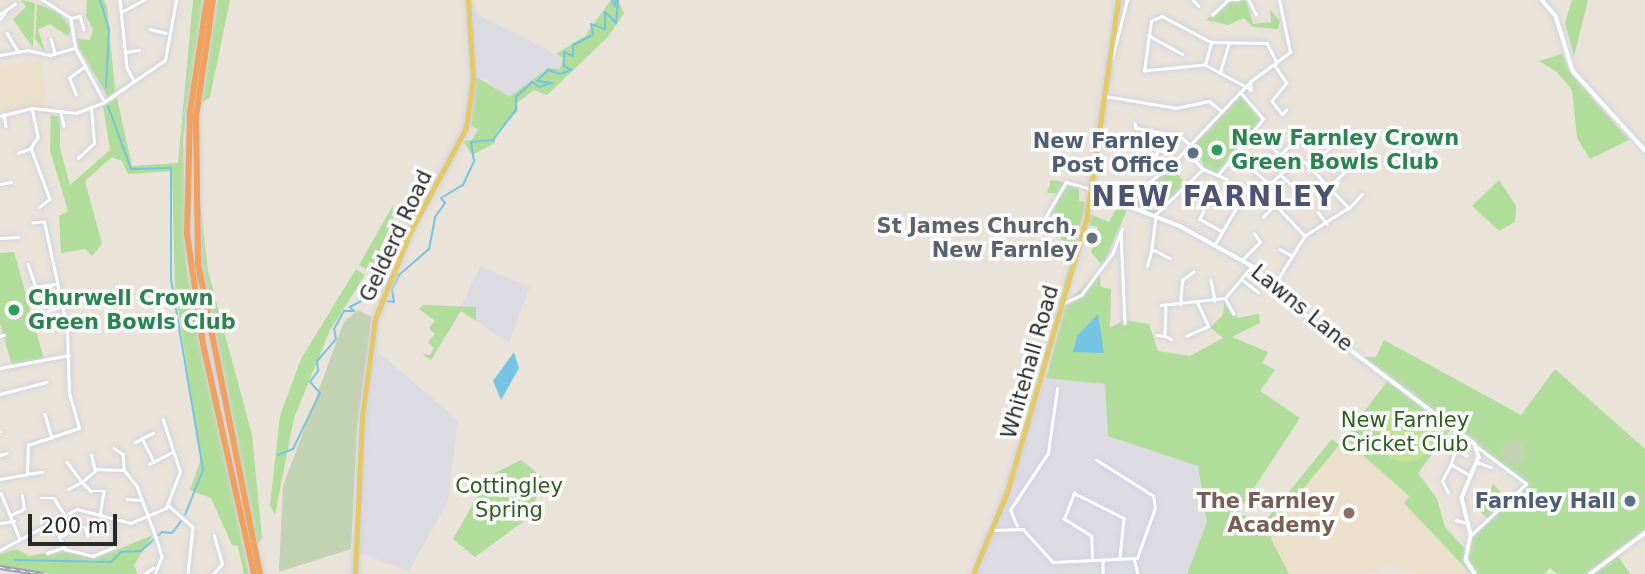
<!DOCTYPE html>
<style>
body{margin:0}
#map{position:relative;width:1645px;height:574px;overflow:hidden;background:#e9e3da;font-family:"DejaVu Sans",sans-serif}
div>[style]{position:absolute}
.industrial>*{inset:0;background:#dddbe2}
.education>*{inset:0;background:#eae0cb}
.green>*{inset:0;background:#b0dd9a}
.cemetery>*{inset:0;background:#c2d2b3}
.round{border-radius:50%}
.pitch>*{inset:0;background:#c2e396}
.water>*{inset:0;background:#74c5e5}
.stream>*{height:2px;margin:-1px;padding:0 1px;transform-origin:1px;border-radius:1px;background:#74c5e5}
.roads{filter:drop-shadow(0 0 2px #d0d3e0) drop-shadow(0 0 2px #d0d3e0)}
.minor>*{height:2.5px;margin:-1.25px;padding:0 1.25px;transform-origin:1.25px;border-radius:1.25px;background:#fff}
.tertiary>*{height:3.5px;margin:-1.75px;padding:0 1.75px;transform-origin:1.75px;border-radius:1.75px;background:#fff}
.primary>*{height:5px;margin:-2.5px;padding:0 2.5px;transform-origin:2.5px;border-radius:2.5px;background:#e6c963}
.motorway>*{height:6px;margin:-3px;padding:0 3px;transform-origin:3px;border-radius:3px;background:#f2a05d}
.rail>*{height:4.5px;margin-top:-2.25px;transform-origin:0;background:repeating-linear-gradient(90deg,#fff 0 5px,#9ea0b1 0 10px);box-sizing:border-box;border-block:2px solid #9ea0b1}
.dots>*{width:19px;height:19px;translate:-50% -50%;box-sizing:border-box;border:4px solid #fff;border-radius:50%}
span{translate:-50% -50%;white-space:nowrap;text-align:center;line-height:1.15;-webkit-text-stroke:7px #fff;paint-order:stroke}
.leisure-label{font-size:21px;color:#27864d;font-weight:700}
.left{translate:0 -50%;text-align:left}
.service-label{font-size:21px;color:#4e5e75;font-weight:700}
.right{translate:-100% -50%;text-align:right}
.worship-label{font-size:21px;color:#5b616d;font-weight:700}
.street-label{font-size:21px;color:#282828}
.park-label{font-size:21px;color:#2b5f1e}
.education-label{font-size:21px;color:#785e54;font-weight:700}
.district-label{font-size:28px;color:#4c5375;font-weight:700;letter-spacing:2px}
.scale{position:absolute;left:28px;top:514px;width:89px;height:32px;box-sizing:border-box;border:4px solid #282828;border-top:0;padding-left:9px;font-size:21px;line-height:24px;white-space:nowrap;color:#282828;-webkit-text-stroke:5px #fff;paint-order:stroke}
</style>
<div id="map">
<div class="industrial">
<i style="clip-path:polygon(473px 12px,564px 58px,560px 69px,548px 68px,509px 97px,493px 89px,488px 80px,475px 76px)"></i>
<i style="clip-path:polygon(480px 267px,530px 286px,509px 343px,476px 321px,476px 307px,461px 306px)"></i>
<i style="clip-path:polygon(378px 352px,458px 420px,448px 501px,409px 571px,358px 552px,368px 394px,373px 355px)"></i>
<i style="clip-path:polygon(1046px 378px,1105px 384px,1108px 436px,1198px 465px,1207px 522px,1187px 574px,977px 574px)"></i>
</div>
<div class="education">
<i style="clip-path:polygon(42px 60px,48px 106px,0 111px,0 67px)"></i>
<i style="clip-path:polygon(1344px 438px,1409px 497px,1404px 503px,1471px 574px,1419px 574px,1388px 565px,1366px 574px,1289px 574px,1271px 539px,1275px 523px)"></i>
</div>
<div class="green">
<i style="clip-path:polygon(21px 0,35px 3px,33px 48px,13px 19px,26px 7px)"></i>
<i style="clip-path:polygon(87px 0,104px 0,107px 8px,115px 90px,130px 80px,108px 97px,78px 46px,77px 39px,90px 40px,93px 29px,86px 16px)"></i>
<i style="clip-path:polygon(193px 0,203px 0,183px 139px,186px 264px,249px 574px,244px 574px,238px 546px,232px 545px,211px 498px,190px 490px,201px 459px,175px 289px,172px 171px,128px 174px,122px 161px,112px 157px,85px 181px,102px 244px,92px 256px,85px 249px,61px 253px,59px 216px,68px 211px,50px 150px,51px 115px,60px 117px,60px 148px,70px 185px,110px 150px,103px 106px,117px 98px,132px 166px,178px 163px)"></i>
<i style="clip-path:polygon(217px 0,230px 0,210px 97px,201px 103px)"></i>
<i style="clip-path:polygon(611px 0,618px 0,624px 13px,608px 37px,547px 95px,534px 90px,517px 103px,518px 111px,497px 132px,495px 143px,472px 155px,463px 141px,472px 140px,478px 129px,471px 126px,475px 76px,509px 97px,548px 68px,560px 69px,563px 58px,556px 54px,585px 36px)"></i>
<i style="clip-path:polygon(1246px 0,1253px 24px,1271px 22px,1270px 10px,1280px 21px,1278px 29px,1253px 27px,1244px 18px,1228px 25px,1206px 20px,1227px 3px)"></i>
<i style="clip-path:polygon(1572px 0,1588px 0,1574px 56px,1565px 23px)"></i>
<i style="clip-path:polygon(37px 4px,60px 13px,71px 28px,68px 36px,50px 24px,38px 29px,45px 52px,35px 39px)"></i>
<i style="clip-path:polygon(1562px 54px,1572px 75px,1629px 140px,1590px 159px,1577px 138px,1572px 90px,1557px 72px,1539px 61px)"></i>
<i style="clip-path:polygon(1240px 93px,1263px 119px,1218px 175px,1203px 169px,1202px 160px,1195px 160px,1202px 152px,1193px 142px)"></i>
<i style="clip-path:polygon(1170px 166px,1186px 184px,1154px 216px,1129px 205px,1103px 266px,1091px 252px,1098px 227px,1085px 224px,1087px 213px,1109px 222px,1120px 201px,1129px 205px,1136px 192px)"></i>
<i style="clip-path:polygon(196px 168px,208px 271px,252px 435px,262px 538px,257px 544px,201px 273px)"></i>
<i style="clip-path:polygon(1051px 180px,1079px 185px,1079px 201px,1086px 202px,1062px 302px,1049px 312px,1060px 300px,1073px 250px,1057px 235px,1058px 214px,1047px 215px,1057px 193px,1047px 193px)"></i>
<i style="clip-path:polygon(1499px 180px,1516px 206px,1515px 222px,1499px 231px,1472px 206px)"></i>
<i style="clip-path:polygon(393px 205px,393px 220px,370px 272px,359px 265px)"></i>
<i style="clip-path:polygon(14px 252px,44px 359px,12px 366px,0 323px,0 253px)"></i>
<i style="clip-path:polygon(356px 269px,365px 275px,330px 330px,294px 418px,275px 515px,270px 505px,280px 416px,301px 359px)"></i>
<i style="clip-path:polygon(1099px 272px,1101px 287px,1111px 289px,1110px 328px,1123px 320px,1149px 324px,1158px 351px,1190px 356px,1223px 338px,1210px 327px,1223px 315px,1225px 298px,1238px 318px,1259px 314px,1260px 323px,1232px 337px,1268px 352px,1262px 363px,1275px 370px,1260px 391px,1300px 418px,1237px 514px,1265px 521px,1332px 439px,1339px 445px,1275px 523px,1271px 539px,1289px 574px,1187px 574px,1207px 522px,1198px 466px,1108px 436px,1105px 384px,1046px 378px,1066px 303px)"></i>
<i style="clip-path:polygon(423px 305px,476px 307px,476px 321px,461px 311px,431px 360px,422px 354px,430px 355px,434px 348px,428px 342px,435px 334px,429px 328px,435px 321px,419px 309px)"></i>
<i style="clip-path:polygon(evenodd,1384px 340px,1521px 415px,1555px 369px,1645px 449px,1645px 530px,1615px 552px,1630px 574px,1557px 574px,1550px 568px,1544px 574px,1471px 574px,1404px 503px,1409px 496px,1344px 438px,1389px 379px,1362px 357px,1376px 357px,1384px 340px,1452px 428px,1526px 484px,1510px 501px,1493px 484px,1480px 511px,1491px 522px,1471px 535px,1465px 549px,1445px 527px,1437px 499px,1418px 473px,1452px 428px)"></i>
<i style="clip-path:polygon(521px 460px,542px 477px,531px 516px,475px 557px,453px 539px,489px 476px)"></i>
<i style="clip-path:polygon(153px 535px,134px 565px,138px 574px,50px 574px,0 566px,0 554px,17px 549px,29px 556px,63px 550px,99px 557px)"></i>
</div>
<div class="cemetery">
<i style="clip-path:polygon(358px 310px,372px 317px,357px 428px,351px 549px,279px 572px,283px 486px,344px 322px)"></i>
<i class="round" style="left:1501px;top:440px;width:24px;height:24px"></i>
</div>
<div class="pitch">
<i class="round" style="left:1379px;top:408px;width:54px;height:54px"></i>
</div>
<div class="water">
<i style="clip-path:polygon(1098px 314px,1104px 353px,1073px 352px,1077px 336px)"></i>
<i style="clip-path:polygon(514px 352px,519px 368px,501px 400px,493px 381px)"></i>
</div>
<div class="stream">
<i style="left:100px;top:0;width:31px;rotate:73deg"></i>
<i style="left:109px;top:30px;width:57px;rotate:93deg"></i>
<i style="left:612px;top:0;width:7px;rotate:63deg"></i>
<i style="left:615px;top:6px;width:6px;rotate:-81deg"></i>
<i style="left:108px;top:106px;width:67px;rotate:69.9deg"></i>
<i style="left:131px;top:169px;width:40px;rotate:-1.4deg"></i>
<i style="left:171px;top:168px;width:111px;rotate:90deg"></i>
<i style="left:171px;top:279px;width:194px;rotate:80.5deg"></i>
<i style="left:203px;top:470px;width:48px;rotate:111.8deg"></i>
<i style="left:386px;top:301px;width:8px;rotate:7deg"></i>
<i style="left:394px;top:302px;width:13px;rotate:-99deg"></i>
<i style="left:392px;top:289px;width:16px;rotate:-63deg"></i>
<i style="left:399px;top:275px;width:40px;rotate:-41deg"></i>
<i style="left:429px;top:249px;width:33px;rotate:-79deg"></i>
<i style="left:435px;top:217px;width:17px;rotate:-54deg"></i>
<i style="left:445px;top:203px;width:6px;rotate:-129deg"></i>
<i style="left:441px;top:198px;width:26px;rotate:-31deg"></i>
<i style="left:463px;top:185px;width:26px;rotate:-65deg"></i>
<i style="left:474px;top:161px;width:19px;rotate:-99deg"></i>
<i style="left:471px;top:142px;width:22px;rotate:-5deg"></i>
<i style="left:493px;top:140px;width:38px;rotate:-53deg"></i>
<i style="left:516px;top:110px;width:13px;rotate:-90deg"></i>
<i style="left:516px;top:97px;width:22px;rotate:-43deg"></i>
<i style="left:532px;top:82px;width:9px;rotate:36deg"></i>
<i style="left:539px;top:87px;width:14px;rotate:-17deg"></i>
<i style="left:552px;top:83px;width:15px;rotate:-172deg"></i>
<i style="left:537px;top:81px;width:16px;rotate:-45deg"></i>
<i style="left:548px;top:70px;width:13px;rotate:18deg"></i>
<i style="left:560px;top:74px;width:12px;rotate:-20deg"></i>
<i style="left:571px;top:70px;width:8px;rotate:-150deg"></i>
<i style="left:564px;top:66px;width:14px;rotate:-90deg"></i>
<i style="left:564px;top:52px;width:10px;rotate:24deg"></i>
<i style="left:573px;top:56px;width:11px;rotate:-90deg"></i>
<i style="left:573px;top:45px;width:22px;rotate:-27deg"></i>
<i style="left:593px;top:35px;width:11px;rotate:-100deg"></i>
<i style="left:591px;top:24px;width:15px;rotate:20deg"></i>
<i style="left:605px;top:29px;width:17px;rotate:-90deg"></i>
<i style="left:605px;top:12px;width:16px;rotate:45deg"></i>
<i style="left:616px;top:23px;width:23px;rotate:-85deg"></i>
<i style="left:278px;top:455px;width:16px;rotate:-22deg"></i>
<i style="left:293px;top:449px;width:62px;rotate:-64.3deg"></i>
<i style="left:320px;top:393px;width:15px;rotate:-132deg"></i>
<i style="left:310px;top:382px;width:14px;rotate:-54deg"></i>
<i style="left:318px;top:371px;width:10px;rotate:-96deg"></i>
<i style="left:317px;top:361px;width:29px;rotate:-49deg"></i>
<i style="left:336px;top:339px;width:10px;rotate:-101deg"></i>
<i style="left:334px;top:329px;width:21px;rotate:-61deg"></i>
<i style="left:344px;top:311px;width:10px"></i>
<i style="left:354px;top:311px;width:6px;rotate:-135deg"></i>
<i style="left:350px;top:307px;width:21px;rotate:-28deg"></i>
<i style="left:369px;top:297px;width:9px;rotate:13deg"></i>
<i style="left:15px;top:560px;width:96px;rotate:1.2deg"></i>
<i style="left:111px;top:562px;width:14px;rotate:-45deg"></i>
<i style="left:121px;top:552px;width:20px;rotate:-3deg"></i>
<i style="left:141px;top:551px;width:28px;rotate:-42deg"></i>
<i style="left:162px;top:532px;width:10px;rotate:6deg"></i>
<i style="left:172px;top:533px;width:16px;rotate:-52deg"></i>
</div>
<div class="roads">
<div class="minor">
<i style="left:120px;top:0;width:68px;rotate:84.1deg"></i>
<i style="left:127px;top:68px;width:14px;rotate:60deg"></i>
<i style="left:1193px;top:0;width:8px;rotate:45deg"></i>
<i style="left:1226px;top:0;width:13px"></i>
<i style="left:1249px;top:0;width:16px;rotate:63deg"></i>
<i style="left:123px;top:11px;width:24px;rotate:-28deg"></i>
<i style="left:0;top:14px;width:18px;rotate:-34deg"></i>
<i style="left:1212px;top:15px;width:21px;rotate:-43deg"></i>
<i style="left:70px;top:18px;width:10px;rotate:-11deg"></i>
<i style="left:80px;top:16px;width:14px;rotate:73deg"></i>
<i style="left:0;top:19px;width:9px;rotate:-54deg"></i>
<i style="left:150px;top:29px;width:16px;rotate:14deg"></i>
<i style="left:7px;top:33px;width:21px;rotate:59deg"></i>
<i style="left:1148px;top:35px;width:39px;rotate:29deg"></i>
<i style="left:51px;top:39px;width:15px;rotate:74deg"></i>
<i style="left:126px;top:52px;width:13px;rotate:-9deg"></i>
<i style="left:0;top:55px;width:28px;rotate:-10deg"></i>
<i style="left:28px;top:50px;width:23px;rotate:13deg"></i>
<i style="left:50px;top:55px;width:26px;rotate:-16deg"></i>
<i style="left:1112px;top:58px;width:60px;rotate:-75.5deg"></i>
<i style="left:1274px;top:64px;width:23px;rotate:56deg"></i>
<i style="left:1287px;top:83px;width:23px;rotate:130deg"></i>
<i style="left:1272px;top:101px;width:16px;rotate:52deg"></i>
<i style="left:1282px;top:114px;width:6px;rotate:-45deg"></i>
<i style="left:1205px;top:65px;width:24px;rotate:-75deg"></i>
<i style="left:1220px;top:72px;width:28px;rotate:-73deg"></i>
<i style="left:1251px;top:81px;width:9px;rotate:90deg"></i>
<i style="left:1251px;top:90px;width:52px;rotate:-151.5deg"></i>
<i style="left:1205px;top:65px;width:61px;rotate:174.4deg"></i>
<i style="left:1144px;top:71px;width:50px;rotate:-82deg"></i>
<i style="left:1151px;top:21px;width:12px;rotate:-24deg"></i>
<i style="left:1162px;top:16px;width:55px;rotate:28deg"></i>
<i style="left:1211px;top:42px;width:56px;rotate:1deg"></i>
<i style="left:1267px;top:43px;width:22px;rotate:63deg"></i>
<i style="left:76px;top:95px;width:18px;rotate:-112deg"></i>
<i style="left:69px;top:78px;width:20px;rotate:-37deg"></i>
<i style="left:1105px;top:96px;width:72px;rotate:9.6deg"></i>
<i style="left:1176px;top:108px;width:34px;rotate:-12deg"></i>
<i style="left:1209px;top:101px;width:16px;rotate:38deg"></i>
<i style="left:104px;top:102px;width:74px;rotate:-34.5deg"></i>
<i style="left:165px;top:60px;width:61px;rotate:-79.6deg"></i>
<i style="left:32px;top:108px;width:30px;rotate:78deg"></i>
<i style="left:38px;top:137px;width:13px;rotate:122deg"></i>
<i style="left:31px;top:148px;width:54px;rotate:69.6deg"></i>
<i style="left:50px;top:199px;width:13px;rotate:141deg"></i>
<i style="left:61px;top:113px;width:13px;rotate:77deg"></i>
<i style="left:4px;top:114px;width:12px;rotate:81deg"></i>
<i style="left:0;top:116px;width:33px;rotate:-14deg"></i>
<i style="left:32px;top:108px;width:44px;rotate:6.5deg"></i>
<i style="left:76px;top:113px;width:30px;rotate:-21deg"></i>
<i style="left:104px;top:102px;width:61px;rotate:-118.2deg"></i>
<i style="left:75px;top:48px;width:30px;rotate:-99deg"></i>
<i style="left:70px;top:18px;width:33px;rotate:-147deg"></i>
<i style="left:1135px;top:123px;width:5px;rotate:79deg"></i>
<i style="left:1136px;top:128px;width:45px;rotate:10.3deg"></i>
<i style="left:1180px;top:136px;width:13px;rotate:42deg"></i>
<i style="left:1267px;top:142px;width:33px;rotate:45deg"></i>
<i style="left:1146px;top:146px;width:17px;rotate:17deg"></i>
<i style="left:1186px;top:150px;width:24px;rotate:48deg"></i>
<i style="left:18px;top:153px;width:14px;rotate:-21deg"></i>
<i style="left:1280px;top:155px;width:31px;rotate:-45deg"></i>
<i style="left:78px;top:158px;width:22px;rotate:-43deg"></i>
<i style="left:94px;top:143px;width:35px;rotate:-95deg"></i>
<i style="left:1151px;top:163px;width:34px;rotate:-60deg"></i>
<i style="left:1247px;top:164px;width:28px;rotate:42deg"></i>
<i style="left:1310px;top:167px;width:27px;rotate:-45deg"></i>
<i style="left:1218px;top:175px;width:72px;rotate:-51.2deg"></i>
<i style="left:1263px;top:119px;width:35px;rotate:-131deg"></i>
<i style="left:1281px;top:175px;width:22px;rotate:43deg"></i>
<i style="left:0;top:184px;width:11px;rotate:-10deg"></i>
<i style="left:1329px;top:187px;width:30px;rotate:-44deg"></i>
<i style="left:1117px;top:188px;width:12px;rotate:-14deg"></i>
<i style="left:1129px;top:185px;width:10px;rotate:45deg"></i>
<i style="left:1129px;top:205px;width:15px;rotate:-62deg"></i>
<i style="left:1136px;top:192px;width:43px;rotate:-37.4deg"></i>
<i style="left:1170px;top:166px;width:117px;rotate:-46.4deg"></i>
<i style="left:1251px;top:81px;width:49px;rotate:-36.6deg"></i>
<i style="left:1290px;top:52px;width:53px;rotate:-101.9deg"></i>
<i style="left:1349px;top:208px;width:19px;rotate:-47deg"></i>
<i style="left:1204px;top:211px;width:9px;rotate:117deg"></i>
<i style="left:1200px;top:219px;width:25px;rotate:29deg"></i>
<i style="left:1318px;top:212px;width:15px;rotate:53deg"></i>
<i style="left:1154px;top:216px;width:68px;rotate:-43.8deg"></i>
<i style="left:1203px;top:169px;width:26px;rotate:23deg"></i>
<i style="left:1156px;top:217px;width:32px;rotate:97deg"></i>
<i style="left:1152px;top:249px;width:20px;rotate:27deg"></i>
<i style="left:1263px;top:217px;width:18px;rotate:-47deg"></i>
<i style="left:1275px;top:204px;width:44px;rotate:46.8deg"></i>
<i style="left:1043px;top:221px;width:45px;rotate:-59.5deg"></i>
<i style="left:1066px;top:182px;width:24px;rotate:15deg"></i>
<i style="left:1121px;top:232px;width:91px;rotate:87.5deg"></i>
<i style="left:0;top:238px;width:18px;rotate:-3deg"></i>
<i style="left:1215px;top:244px;width:59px;rotate:-59.5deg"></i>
<i style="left:1245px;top:193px;width:32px;rotate:-24deg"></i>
<i style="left:1274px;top:180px;width:28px;rotate:-41deg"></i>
<i style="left:1295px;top:162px;width:10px"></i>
<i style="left:1305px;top:162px;width:64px;rotate:46.3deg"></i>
<i style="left:1349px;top:208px;width:52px;rotate:147.5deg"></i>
<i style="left:1305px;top:236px;width:55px;rotate:121.7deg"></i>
<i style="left:1280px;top:249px;width:14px;rotate:30deg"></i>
<i style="left:1242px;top:260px;width:25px;rotate:-45deg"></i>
<i style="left:1260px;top:242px;width:10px;rotate:-127deg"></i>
<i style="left:28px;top:264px;width:24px;rotate:71deg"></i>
<i style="left:36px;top:287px;width:20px;rotate:-9deg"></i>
<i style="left:1147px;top:266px;width:18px;rotate:-74deg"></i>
<i style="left:1211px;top:280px;width:21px;rotate:79deg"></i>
<i style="left:1244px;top:281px;width:18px;rotate:38deg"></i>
<i style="left:1225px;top:298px;width:18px;rotate:61deg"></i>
<i style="left:1064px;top:303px;width:19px;rotate:-25deg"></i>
<i style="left:1081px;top:295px;width:51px;rotate:-52.9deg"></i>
<i style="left:1112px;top:254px;width:27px;rotate:-68deg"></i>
<i style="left:1161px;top:305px;width:64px;rotate:-6.2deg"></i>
<i style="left:1225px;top:298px;width:42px;rotate:-49.8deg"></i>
<i style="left:1180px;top:305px;width:25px;rotate:-85deg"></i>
<i style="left:1182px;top:280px;width:14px;rotate:-36deg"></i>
<i style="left:1166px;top:306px;width:30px;rotate:92deg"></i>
<i style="left:1165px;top:336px;width:7px;rotate:27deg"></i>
<i style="left:48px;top:311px;width:15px;rotate:-20deg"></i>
<i style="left:1157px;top:335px;width:8px;rotate:7deg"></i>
<i style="left:0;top:336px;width:4px;rotate:-14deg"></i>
<i style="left:1186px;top:336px;width:24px;rotate:-24deg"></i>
<i style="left:1208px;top:326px;width:26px;rotate:-115deg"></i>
<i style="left:0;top:368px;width:70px;rotate:-10.7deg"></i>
<i style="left:0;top:394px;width:48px;rotate:-14.6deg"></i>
<i style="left:45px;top:414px;width:25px;rotate:74deg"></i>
<i style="left:0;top:432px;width:1px"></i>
<i style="left:142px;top:438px;width:27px;rotate:63deg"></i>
<i style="left:135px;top:442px;width:20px;rotate:-27deg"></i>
<i style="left:114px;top:448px;width:11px;rotate:34deg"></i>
<i style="left:123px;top:454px;width:16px;rotate:86deg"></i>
<i style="left:124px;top:470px;width:21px;rotate:51deg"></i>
<i style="left:137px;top:486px;width:54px;rotate:69.6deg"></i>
<i style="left:156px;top:537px;width:21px;rotate:73deg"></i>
<i style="left:162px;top:557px;width:18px;rotate:112deg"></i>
<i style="left:0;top:455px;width:7px;rotate:-16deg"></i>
<i style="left:67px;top:462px;width:25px;rotate:53deg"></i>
<i style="left:82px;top:482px;width:17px;rotate:-40deg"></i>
<i style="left:95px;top:471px;width:16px;rotate:-104deg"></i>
<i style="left:1477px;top:462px;width:15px;rotate:20deg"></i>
<i style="left:1451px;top:463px;width:15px;rotate:-70deg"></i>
<i style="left:1456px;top:449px;width:12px;rotate:31deg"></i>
<i style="left:149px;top:464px;width:25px;rotate:-27deg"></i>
<i style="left:95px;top:469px;width:29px;rotate:2deg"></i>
<i style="left:27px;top:474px;width:15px;rotate:-8deg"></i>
<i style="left:0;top:479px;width:27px;rotate:-10deg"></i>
<i style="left:27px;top:474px;width:29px;rotate:-88deg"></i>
<i style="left:28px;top:445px;width:54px;rotate:-18.4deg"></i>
<i style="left:79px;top:428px;width:35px;rotate:-106deg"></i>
<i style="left:69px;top:394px;width:65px;rotate:-91.8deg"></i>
<i style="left:67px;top:329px;width:109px;rotate:-102.1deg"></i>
<i style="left:44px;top:222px;width:11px;rotate:175deg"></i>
<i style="left:68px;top:489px;width:16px;rotate:-27deg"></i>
<i style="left:82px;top:482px;width:13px;rotate:45deg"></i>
<i style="left:91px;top:491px;width:13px"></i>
<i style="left:104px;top:491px;width:25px;rotate:99deg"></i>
<i style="left:1px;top:493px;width:50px;rotate:67.6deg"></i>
<i style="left:1448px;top:493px;width:13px;rotate:-117deg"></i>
<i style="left:1442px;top:481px;width:19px;rotate:-62deg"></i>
<i style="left:1451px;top:464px;width:21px;rotate:31deg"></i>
<i style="left:41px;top:498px;width:13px"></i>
<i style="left:54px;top:498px;width:19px;rotate:58deg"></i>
<i style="left:127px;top:499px;width:12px;rotate:5deg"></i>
<i style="left:169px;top:506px;width:32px;rotate:41deg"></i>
<i style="left:193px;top:527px;width:47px;rotate:96.1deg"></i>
<i style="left:11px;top:515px;width:14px;rotate:-25deg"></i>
<i style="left:24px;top:509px;width:13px;rotate:-99deg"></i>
<i style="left:1456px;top:520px;width:11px;rotate:15deg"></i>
<i style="left:52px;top:522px;width:30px;rotate:64deg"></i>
<i style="left:65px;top:549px;width:29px;rotate:14deg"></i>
<i style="left:93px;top:556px;width:23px;rotate:-23deg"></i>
<i style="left:114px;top:547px;width:24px;rotate:-88deg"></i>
<i style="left:0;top:523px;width:14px;rotate:-8deg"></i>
<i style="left:1017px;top:526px;width:17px;rotate:-114deg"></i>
<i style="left:1010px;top:510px;width:69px;rotate:-56.3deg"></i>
<i style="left:1048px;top:453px;width:65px;rotate:-82deg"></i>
<i style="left:992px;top:530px;width:31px;rotate:-2deg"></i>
<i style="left:1023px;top:529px;width:45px;rotate:47.7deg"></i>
<i style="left:1053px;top:562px;width:84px;rotate:-2.7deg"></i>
<i style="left:1137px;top:558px;width:53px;rotate:-70.2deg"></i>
<i style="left:1155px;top:508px;width:12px;rotate:-99deg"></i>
<i style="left:1153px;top:496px;width:67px;rotate:-147.7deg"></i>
<i style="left:1471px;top:535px;width:75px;rotate:-42.8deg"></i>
<i style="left:1526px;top:484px;width:60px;rotate:-143.1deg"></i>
<i style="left:62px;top:536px;width:17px;rotate:-33deg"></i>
<i style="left:76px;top:527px;width:9px"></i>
<i style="left:85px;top:527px;width:9px;rotate:72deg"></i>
<i style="left:0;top:550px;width:87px;rotate:-28deg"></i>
<i style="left:77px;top:509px;width:56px;rotate:14.5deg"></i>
<i style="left:131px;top:523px;width:38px;rotate:-23deg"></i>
<i style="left:166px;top:508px;width:39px;rotate:-69deg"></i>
<i style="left:180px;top:472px;width:55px;rotate:-108.1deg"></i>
<i style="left:47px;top:553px;width:18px;rotate:-19deg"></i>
<i style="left:1134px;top:558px;width:16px;rotate:76deg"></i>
<i style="left:1092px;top:559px;width:23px;rotate:-92deg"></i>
<i style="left:1091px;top:536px;width:32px;rotate:-148deg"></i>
<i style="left:1064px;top:519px;width:28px;rotate:-69deg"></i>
<i style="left:1074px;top:493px;width:56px;rotate:26.6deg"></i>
<i style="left:1124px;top:518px;width:41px;rotate:95.6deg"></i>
<i style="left:1103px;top:560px;width:14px;rotate:90deg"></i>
<i style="left:144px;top:574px;width:11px;rotate:-34deg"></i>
<i style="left:213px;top:574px;width:13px;rotate:-48deg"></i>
<i style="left:222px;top:564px;width:29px;rotate:-106deg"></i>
</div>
<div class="tertiary">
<i style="left:1542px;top:0;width:21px;rotate:49deg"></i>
<i style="left:1556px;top:16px;width:58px;rotate:72.8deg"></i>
<i style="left:1573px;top:71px;width:107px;rotate:47.7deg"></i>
<i style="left:1090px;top:191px;width:97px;rotate:21.3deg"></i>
<i style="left:1180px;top:226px;width:82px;rotate:29.1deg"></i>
<i style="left:1252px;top:266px;width:80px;rotate:42.5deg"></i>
<i style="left:1311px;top:320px;width:206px;rotate:37.1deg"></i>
<i style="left:1475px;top:444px;width:14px;rotate:73deg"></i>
<i style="left:1479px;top:457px;width:44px;rotate:112.5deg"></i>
<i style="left:1462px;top:498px;width:38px;rotate:76deg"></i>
<i style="left:1471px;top:535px;width:25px;rotate:101deg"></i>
<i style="left:1466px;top:560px;width:17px;rotate:57deg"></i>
<i style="left:1590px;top:574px;width:69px;rotate:-36.7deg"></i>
</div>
<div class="primary">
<i style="left:355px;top:574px;width:156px;rotate:-87.4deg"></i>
<i style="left:362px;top:418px;width:100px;rotate:-82.5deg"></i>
<i style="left:375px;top:319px;width:94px;rotate:-68.1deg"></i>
<i style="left:410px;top:232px;width:118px;rotate:-61.7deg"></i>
<i style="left:466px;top:128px;width:50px;rotate:-82deg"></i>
<i style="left:473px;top:78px;width:78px;rotate:-93.7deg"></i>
<i style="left:973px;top:574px;width:89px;rotate:-67.5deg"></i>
<i style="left:1007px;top:492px;width:283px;rotate:-73.8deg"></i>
<i style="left:1086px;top:220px;width:222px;rotate:-81.7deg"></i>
</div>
<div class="motorway">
<i style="left:207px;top:0;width:114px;rotate:98.6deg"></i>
<i style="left:190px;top:113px;width:121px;rotate:91.4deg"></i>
<i style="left:187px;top:234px;width:111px;rotate:81.7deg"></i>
<i style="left:203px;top:344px;width:236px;rotate:77.5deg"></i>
<i style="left:213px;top:0;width:118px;rotate:98.3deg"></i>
<i style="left:196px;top:117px;width:147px;rotate:89.2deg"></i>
<i style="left:198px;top:264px;width:316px;rotate:78.7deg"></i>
</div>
</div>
<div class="rail">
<i style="left:0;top:567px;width:44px;rotate:9.2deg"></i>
</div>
<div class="dots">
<i style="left:1217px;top:150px;background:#2e9e5b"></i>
<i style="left:1193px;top:153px;background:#5c6f8a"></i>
<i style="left:1092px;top:238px;background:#6b7280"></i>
<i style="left:14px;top:310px;background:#2e9e5b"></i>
<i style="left:1630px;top:501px;background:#5c6f8a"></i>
<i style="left:1349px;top:513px;background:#8d6e63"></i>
</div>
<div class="leisure-label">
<span class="left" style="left:1231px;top:150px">New Farnley Crown<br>Green Bowls Club</span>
<span class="left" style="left:28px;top:310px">Churwell Crown<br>Green Bowls Club</span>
</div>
<div class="service-label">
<span class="right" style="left:1179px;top:153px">New Farnley<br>Post Office</span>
<span class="right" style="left:1616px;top:501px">Farnley Hall</span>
</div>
<div class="worship-label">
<span class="right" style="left:1078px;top:238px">St James Church,<br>New Farnley</span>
</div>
<div class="street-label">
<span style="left:396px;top:236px;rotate:-65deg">Gelderd Road</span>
<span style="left:1302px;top:308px;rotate:39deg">Lawns Lane</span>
<span style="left:1030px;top:362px;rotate:-74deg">Whitehall Road</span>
</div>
<div class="park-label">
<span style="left:1405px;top:432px">New Farnley<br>Cricket Club</span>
<span style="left:509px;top:498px">Cottingley<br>Spring</span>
</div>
<div class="education-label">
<span class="right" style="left:1335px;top:513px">The Farnley<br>Academy</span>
</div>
<div class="district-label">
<span style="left:1214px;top:197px">NEW FARNLEY</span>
</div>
<div class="scale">200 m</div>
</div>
